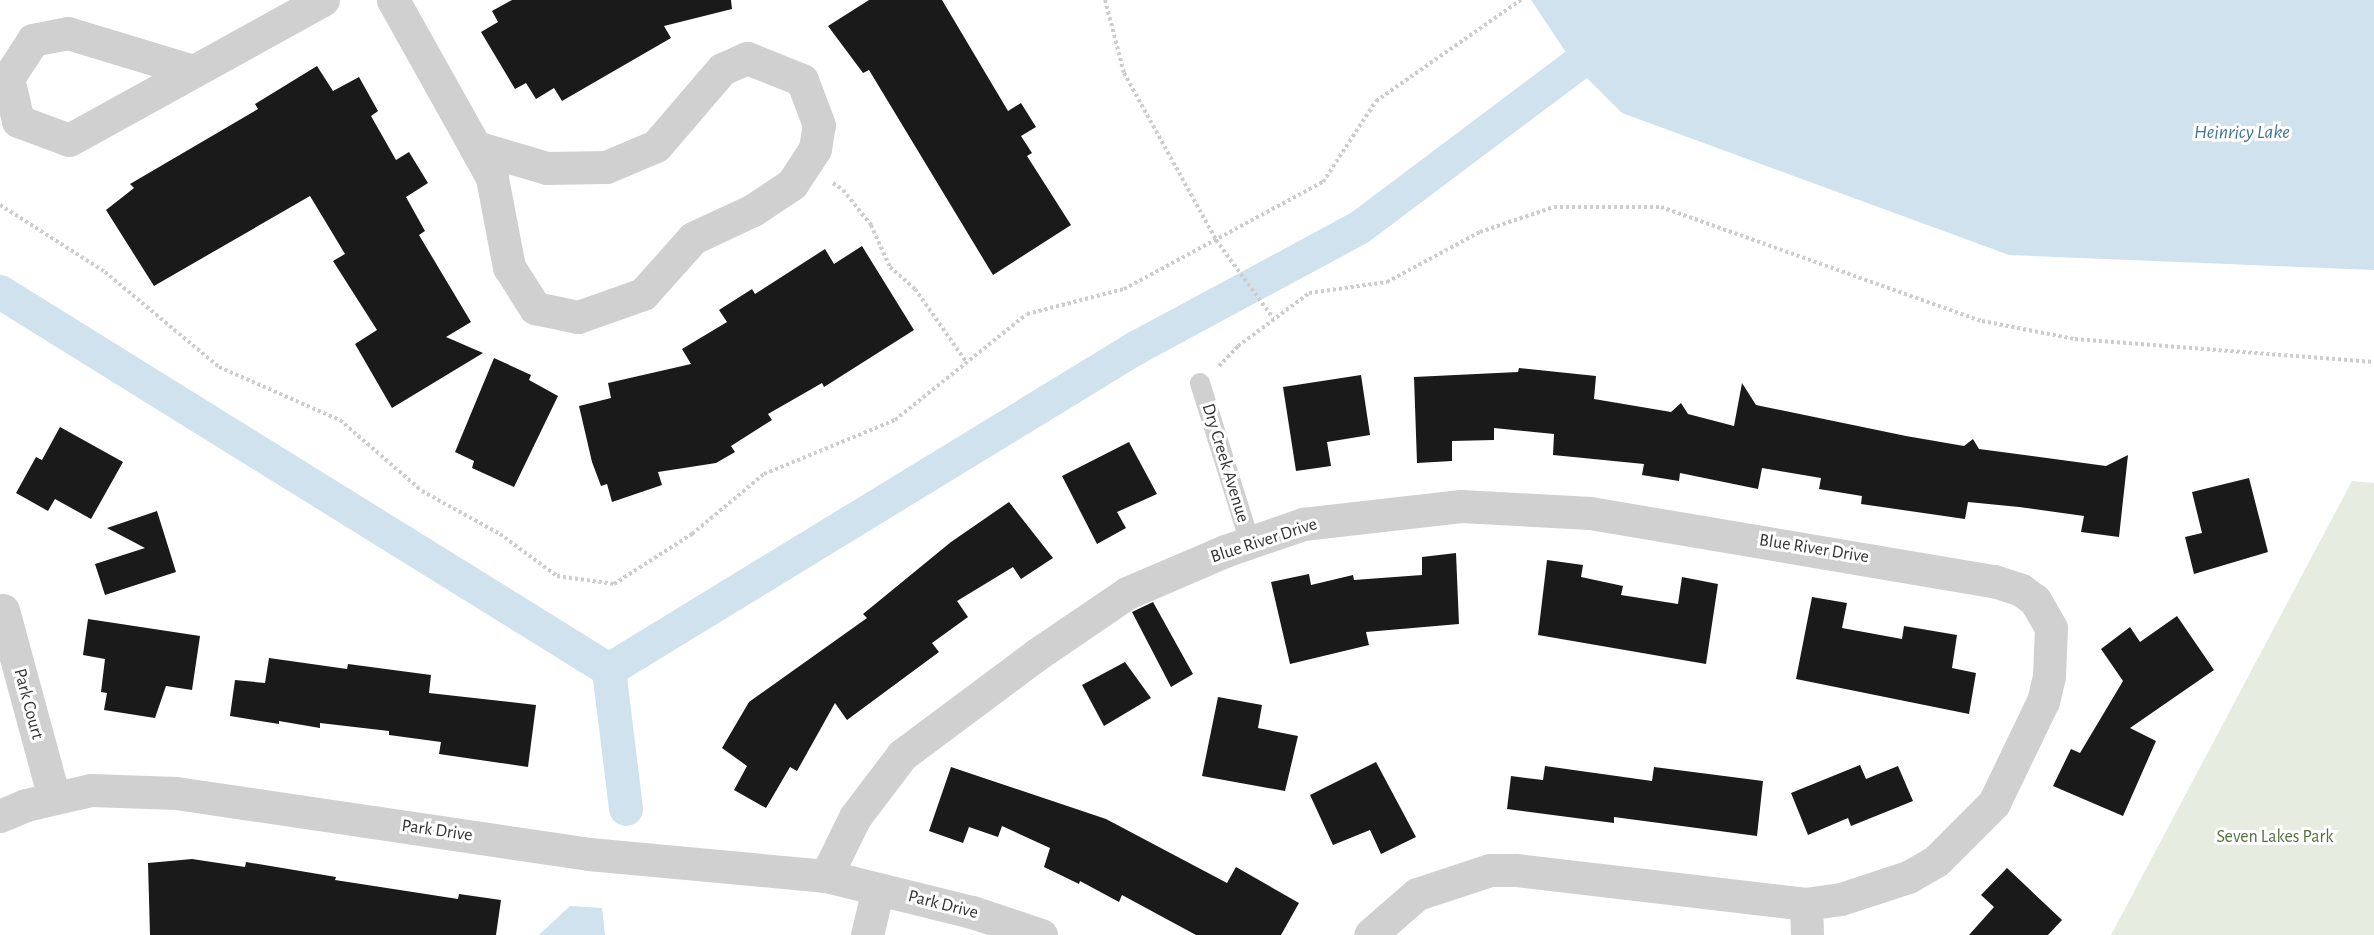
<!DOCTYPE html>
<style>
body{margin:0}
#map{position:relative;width:2374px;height:935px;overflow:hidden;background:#fff;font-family:"Alegreya Sans",sans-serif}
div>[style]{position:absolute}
.green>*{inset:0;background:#e6ecdf}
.water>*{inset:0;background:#cfe2ee}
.canal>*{height:34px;margin:-17px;padding:0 17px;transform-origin:17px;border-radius:17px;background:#cfe2ee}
.building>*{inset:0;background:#1a1a1a}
.path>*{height:4px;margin-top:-2px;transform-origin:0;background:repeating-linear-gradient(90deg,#cdcdcd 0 3px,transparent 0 6px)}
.lane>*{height:20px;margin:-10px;padding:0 10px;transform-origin:10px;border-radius:10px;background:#d0d0d0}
.street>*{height:33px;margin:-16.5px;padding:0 16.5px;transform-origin:16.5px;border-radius:16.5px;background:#d0d0d0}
span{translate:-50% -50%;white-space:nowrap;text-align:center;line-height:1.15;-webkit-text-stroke:6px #fff;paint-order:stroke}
.street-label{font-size:18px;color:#333}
.park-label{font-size:18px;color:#56703f}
.water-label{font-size:20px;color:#3f7597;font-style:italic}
</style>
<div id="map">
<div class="green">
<i style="clip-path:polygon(2352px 481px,2374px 483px,2374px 935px,2111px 935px)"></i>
</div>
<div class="water">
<i style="clip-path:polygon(1531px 0,2374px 0,2374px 270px,2009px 255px,1622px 113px,1575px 66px)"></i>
<i style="clip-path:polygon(570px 906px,602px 908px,605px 935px,539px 935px)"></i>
</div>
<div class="canal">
<i style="left:0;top:292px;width:717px;rotate:31.83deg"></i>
<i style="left:609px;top:670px;width:618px;rotate:-31.43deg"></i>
<i style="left:1136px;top:348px;width:253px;rotate:-28.3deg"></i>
<i style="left:1359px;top:228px;width:270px;rotate:-36.9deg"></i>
<i style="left:609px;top:670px;width:140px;rotate:83deg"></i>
</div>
<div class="building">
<i style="clip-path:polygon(512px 0,731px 0,732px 9px,664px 26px,671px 38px,562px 101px,554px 88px,536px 99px,526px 83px,515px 89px,481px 32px,498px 22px,492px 11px)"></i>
<i style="clip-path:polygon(869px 0,942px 0,1008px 111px,1021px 103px,1036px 127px,1021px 136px,1032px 153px,1027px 156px,1071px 225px,993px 275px,869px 70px,863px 73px,828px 26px)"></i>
<i style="clip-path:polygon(317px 66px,333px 91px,359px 77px,378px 111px,371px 116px,396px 160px,409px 152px,428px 183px,406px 197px,425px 231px,419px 235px,471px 322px,446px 337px,483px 353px,392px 408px,355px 344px,377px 330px,333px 261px,345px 254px,310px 196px,154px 286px,106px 210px,134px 188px,130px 184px,258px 109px,255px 104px)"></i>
<i style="clip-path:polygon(862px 246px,914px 330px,824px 387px,822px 383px,768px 414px,772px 420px,731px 446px,735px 452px,716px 463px,658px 472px,662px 485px,612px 502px,607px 484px,601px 486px,592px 462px,579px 406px,611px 398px,608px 383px,691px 364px,682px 349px,727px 322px,719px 310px,752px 289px,755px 294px,825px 249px,834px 264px)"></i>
<i style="clip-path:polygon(494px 358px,531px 375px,529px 380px,558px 396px,514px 487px,472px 468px,474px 461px,455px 452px)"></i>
<i style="clip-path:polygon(1519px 368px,1596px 376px,1594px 399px,1671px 412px,1681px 403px,1688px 414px,1734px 426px,1742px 383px,1756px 405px,1906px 436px,1964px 446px,1973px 439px,1979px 449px,2106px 466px,2128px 455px,2119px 537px,2081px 532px,2084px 516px,2019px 507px,1968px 502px,1965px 519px,1861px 504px,1862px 496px,1819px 489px,1821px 478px,1762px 468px,1758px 489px,1680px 473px,1679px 481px,1642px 475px,1644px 464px,1553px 455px,1554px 434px,1494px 428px,1494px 440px,1452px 441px,1452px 461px,1417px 463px,1414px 377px,1518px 372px)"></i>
<i style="clip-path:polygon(1361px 375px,1370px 435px,1327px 442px,1331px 466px,1296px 471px,1283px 387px)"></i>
<i style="clip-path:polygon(60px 427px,123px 462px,91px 519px,55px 499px,48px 511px,16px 493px,36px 457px,42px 460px)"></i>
<i style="clip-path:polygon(1129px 442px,1157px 494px,1117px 512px,1126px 528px,1097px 544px,1062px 476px)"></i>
<i style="clip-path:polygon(2249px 478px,2268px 552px,2194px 574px,2185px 537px,2202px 533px,2192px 492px)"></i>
<i style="clip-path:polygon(1009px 502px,1053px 558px,1021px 579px,1013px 567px,957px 601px,968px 617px,932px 643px,939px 652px,847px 720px,835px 703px,797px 771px,790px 767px,766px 808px,734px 790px,747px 766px,722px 748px,749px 702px,867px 618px,863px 614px,951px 542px)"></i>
<i style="clip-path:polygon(157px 511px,176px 572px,105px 595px,95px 564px,145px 548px,107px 528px)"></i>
<i style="clip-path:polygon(1456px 553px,1459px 624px,1366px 632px,1369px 645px,1290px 664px,1271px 582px,1309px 574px,1311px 585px,1353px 575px,1354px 580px,1422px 575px,1422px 557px)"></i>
<i style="clip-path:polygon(1547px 560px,1583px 565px,1581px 577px,1623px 586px,1621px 595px,1678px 604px,1682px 577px,1718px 584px,1706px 664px,1538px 635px)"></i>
<i style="clip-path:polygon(1812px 597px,1847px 603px,1842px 628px,1902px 639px,1904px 626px,1957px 635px,1952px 668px,1976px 673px,1969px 714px,1796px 679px)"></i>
<i style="clip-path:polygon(1153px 602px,1193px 674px,1171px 687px,1132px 612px)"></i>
<i style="clip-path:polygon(2177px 616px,2214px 670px,2130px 728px,2156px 741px,2123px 816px,2053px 786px,2071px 749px,2080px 753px,2123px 681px,2101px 649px,2130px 627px,2140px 642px)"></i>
<i style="clip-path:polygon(88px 619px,200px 636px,192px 690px,166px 686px,155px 718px,104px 710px,107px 693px,101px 692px,105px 659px,83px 655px)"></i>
<i style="clip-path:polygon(269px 658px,347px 669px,348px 664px,431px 675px,429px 693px,536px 705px,528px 767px,439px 754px,441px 742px,389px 735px,389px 731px,320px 723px,320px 728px,279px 721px,279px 724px,230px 716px,235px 680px,265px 683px)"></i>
<i style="clip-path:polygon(1125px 662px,1151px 698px,1104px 726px,1082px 685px)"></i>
<i style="clip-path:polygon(1218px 697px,1262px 705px,1258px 728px,1298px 736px,1285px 791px,1202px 776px)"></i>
<i style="clip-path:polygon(1376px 762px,1416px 837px,1381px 854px,1370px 830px,1333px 845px,1310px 795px)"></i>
<i style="clip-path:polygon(1860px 765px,1866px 779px,1898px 766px,1913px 801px,1851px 826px,1848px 818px,1808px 835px,1791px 793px)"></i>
<i style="clip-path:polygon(1545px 766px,1652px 781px,1654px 767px,1763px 781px,1757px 836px,1614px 817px,1614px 823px,1507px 809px,1511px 776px,1543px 780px)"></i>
<i style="clip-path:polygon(951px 767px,1106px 819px,1227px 883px,1236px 867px,1299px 903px,1281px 935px,1196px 935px,1122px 895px,1119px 902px,1080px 881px,1079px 884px,1044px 867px,1050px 848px,1002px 826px,998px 837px,969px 827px,963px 843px,929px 831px)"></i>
<i style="clip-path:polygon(192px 859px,245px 867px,246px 862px,336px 877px,335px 880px,458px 899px,459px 894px,501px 900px,496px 935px,150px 935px,148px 863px)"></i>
<i style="clip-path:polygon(2007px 868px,2062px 920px,2048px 935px,1969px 935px,1994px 907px,1981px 895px)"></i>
</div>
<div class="path">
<i style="left:1105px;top:0;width:75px;rotate:75.4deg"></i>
<i style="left:1124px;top:73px;width:191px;rotate:61.1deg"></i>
<i style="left:1216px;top:240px;width:97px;rotate:53.8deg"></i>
<i style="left:833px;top:183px;width:12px;rotate:35deg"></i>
<i style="left:843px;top:190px;width:45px;rotate:51.3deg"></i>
<i style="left:871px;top:225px;width:46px;rotate:65.7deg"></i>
<i style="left:890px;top:267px;width:33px;rotate:41deg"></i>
<i style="left:915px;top:289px;width:90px;rotate:54.9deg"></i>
<i style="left:0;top:205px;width:125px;rotate:32.5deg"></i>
<i style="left:105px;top:272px;width:148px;rotate:39.8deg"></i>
<i style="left:219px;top:367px;width:132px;rotate:23.7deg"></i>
<i style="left:340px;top:420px;width:108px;rotate:40.9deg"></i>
<i style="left:422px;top:491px;width:89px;rotate:28.9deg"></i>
<i style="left:500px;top:534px;width:71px;rotate:36.4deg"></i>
<i style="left:557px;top:576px;width:58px;rotate:8deg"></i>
<i style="left:614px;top:584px;width:93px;rotate:-32.7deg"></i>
<i style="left:692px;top:534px;width:94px;rotate:-39.8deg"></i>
<i style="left:764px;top:474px;width:142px;rotate:-22.4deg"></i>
<i style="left:895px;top:420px;width:169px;rotate:-38.8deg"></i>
<i style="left:1027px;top:314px;width:100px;rotate:-14.5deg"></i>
<i style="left:1124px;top:289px;width:226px;rotate:-28.3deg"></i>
<i style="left:1323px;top:182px;width:97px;rotate:-56.8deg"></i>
<i style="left:1376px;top:101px;width:177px;rotate:-34.9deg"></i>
<i style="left:1219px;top:366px;width:28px;rotate:-46deg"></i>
<i style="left:1238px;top:346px;width:89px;rotate:-36.7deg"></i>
<i style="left:1309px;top:293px;width:79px;rotate:-8deg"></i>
<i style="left:1387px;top:282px;width:106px;rotate:-28.3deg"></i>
<i style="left:1480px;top:232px;width:78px;rotate:-18.7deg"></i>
<i style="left:1554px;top:207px;width:107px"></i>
<i style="left:1661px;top:207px;width:341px;rotate:19.6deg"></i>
<i style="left:1982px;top:321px;width:95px;rotate:11deg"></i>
<i style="left:2075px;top:339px;width:300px;rotate:4.4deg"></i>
</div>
<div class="lane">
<i style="left:1200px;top:383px;width:168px;rotate:72.6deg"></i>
</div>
<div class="street">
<i style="left:393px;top:0;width:168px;rotate:60.8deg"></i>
<i style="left:475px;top:147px;width:35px;rotate:61deg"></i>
<i style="left:492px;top:178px;width:91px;rotate:79.2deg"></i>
<i style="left:509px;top:267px;width:49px;rotate:57.6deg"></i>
<i style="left:535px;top:308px;width:44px;rotate:11.8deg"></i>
<i style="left:578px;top:317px;width:69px;rotate:-19.5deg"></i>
<i style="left:643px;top:294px;width:75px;rotate:-48.2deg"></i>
<i style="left:693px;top:238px;width:66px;rotate:-25deg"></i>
<i style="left:753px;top:210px;width:47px;rotate:-33.7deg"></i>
<i style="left:792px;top:184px;width:42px;rotate:-56.7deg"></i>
<i style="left:815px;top:149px;width:24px;rotate:-81deg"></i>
<i style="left:819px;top:125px;width:48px;rotate:-110.7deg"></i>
<i style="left:802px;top:80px;width:59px;rotate:-158.2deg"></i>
<i style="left:747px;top:58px;width:27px;rotate:156deg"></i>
<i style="left:722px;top:69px;width:101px;rotate:130.6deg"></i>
<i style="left:656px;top:146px;width:54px;rotate:157.2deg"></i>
<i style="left:606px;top:167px;width:59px;rotate:179deg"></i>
<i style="left:547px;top:168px;width:75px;rotate:-163.7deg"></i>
<i style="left:193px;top:71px;width:131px;rotate:-163.1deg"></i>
<i style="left:68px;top:33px;width:36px;rotate:169deg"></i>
<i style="left:33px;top:40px;width:45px;rotate:123.3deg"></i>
<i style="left:8px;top:78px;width:44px;rotate:76.9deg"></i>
<i style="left:18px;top:121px;width:54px;rotate:20.4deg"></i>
<i style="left:69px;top:140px;width:290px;rotate:-28.9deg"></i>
<i style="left:3px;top:610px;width:195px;rotate:74.8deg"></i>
<i style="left:0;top:816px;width:28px;rotate:-23deg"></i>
<i style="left:26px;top:805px;width:67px;rotate:-13deg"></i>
<i style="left:91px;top:790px;width:85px;rotate:2deg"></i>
<i style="left:176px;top:793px;width:417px;rotate:8.4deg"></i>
<i style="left:589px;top:854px;width:238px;rotate:5.3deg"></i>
<i style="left:826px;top:876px;width:150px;rotate:13.9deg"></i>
<i style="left:972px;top:912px;width:73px;rotate:18.4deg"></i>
<i style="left:826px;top:876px;width:66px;rotate:-63.8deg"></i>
<i style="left:855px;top:817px;width:78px;rotate:-52.8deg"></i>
<i style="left:902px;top:755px;width:167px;rotate:-36.7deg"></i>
<i style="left:1036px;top:655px;width:110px;rotate:-34.3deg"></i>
<i style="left:1127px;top:593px;width:107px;rotate:-23.2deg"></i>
<i style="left:1225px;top:551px;width:83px;rotate:-19.1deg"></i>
<i style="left:1303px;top:524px;width:159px;rotate:-6.5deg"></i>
<i style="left:1461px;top:506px;width:129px;rotate:3.1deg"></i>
<i style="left:1590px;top:513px;width:410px;rotate:9.6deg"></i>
<i style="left:1994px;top:581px;width:28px;rotate:18deg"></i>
<i style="left:2021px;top:590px;width:17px;rotate:36deg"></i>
<i style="left:2035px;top:600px;width:32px;rotate:60deg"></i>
<i style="left:2051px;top:628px;width:48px;rotate:92.4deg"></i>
<i style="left:2049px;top:676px;width:26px;rotate:103deg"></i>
<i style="left:2043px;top:701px;width:113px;rotate:115.7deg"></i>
<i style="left:1994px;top:803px;width:82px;rotate:135deg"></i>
<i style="left:1936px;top:861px;width:32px;rotate:150deg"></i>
<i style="left:1908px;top:877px;width:71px;rotate:161.8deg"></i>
<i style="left:1841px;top:899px;width:35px;rotate:172deg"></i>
<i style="left:1806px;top:904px;width:293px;rotate:-173.3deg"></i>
<i style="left:1515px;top:870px;width:25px;rotate:180deg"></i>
<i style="left:1490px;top:870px;width:77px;rotate:161.8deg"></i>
<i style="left:1417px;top:894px;width:62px;rotate:138.9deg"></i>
<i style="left:1806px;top:904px;width:31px;rotate:88deg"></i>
<i style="left:867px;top:935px;width:47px;rotate:-76.6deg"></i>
</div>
<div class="street-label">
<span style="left:1225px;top:463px;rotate:73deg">Dry Creek Avenue</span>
<span style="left:1264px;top:541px;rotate:-18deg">Blue River Drive</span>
<span style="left:1814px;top:549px;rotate:9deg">Blue River Drive</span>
<span style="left:28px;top:704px;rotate:75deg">Park Court</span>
<span style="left:437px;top:831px;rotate:8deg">Park Drive</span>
<span style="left:943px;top:905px;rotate:14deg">Park Drive</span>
</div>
<div class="park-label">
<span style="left:2275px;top:837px">Seven Lakes Park</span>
</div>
<div class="water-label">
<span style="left:2242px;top:132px">Heinricy Lake</span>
</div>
</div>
